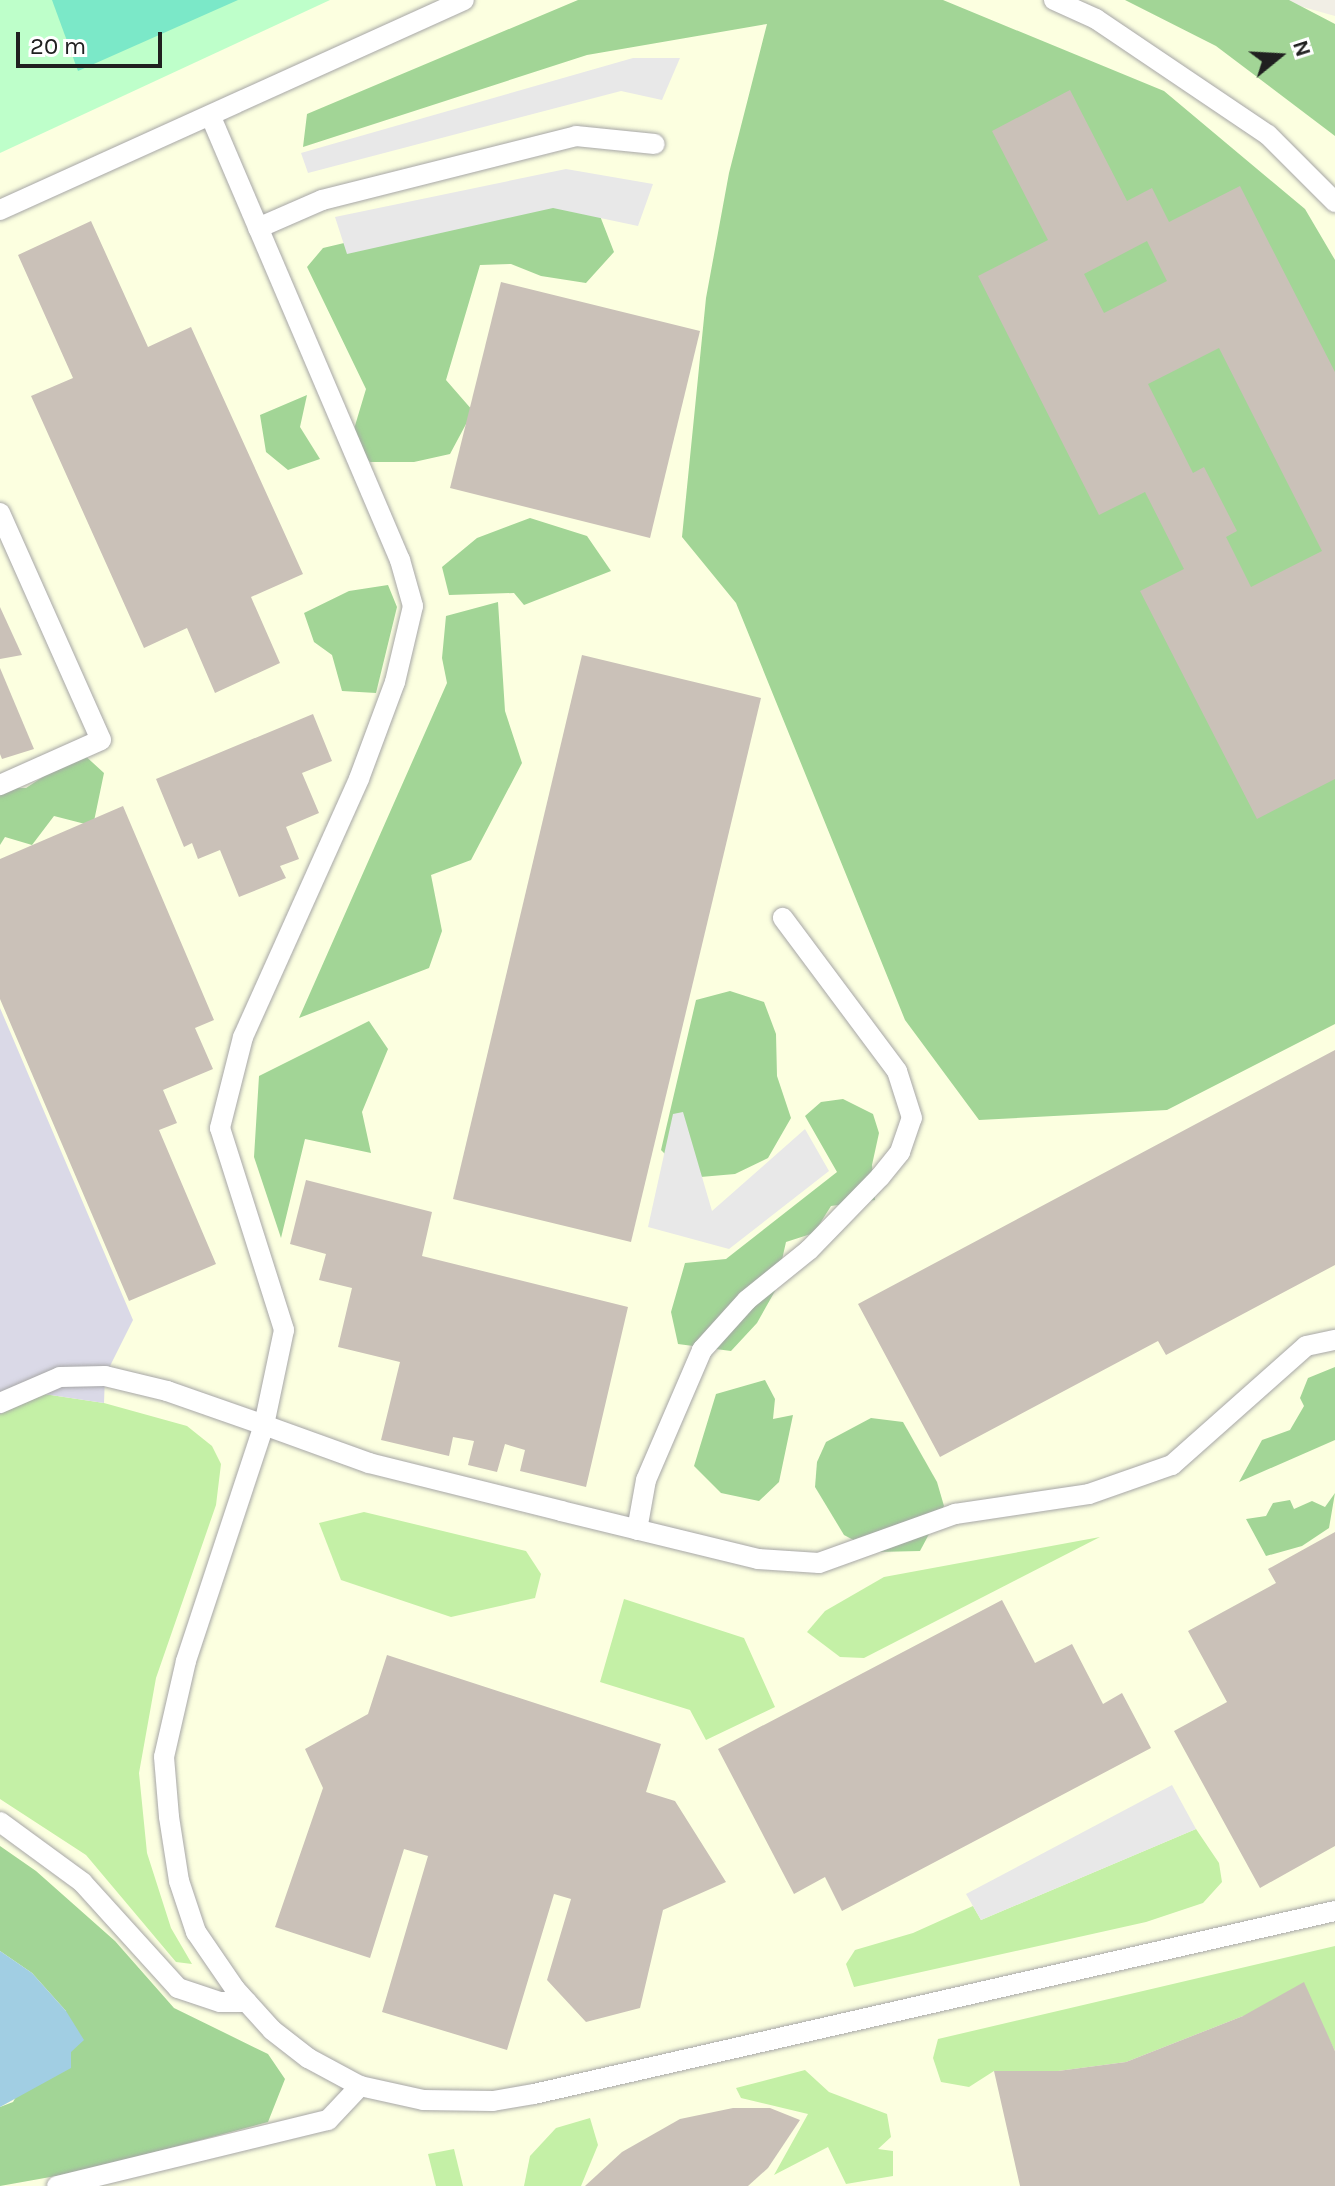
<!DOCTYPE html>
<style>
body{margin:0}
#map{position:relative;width:1335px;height:2186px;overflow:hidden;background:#f1eee5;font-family:Karla,sans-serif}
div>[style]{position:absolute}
.education>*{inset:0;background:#fcffe0}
.grass>*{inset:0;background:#c4f0a6}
.forest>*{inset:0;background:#a2d596}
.park>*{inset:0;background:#beffca}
.pitch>*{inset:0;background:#7be8c8}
.parking>*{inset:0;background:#e8e8e8}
.plaza>*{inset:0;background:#dad9e7}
.water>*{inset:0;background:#a1cee3}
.building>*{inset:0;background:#cac1b8}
.roads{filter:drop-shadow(0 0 2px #a7a7a7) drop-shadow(0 0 2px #a7a7a7)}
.service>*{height:20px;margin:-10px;padding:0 10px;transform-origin:10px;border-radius:10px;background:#fff}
span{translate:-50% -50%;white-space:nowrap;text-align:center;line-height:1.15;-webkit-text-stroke:7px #fff;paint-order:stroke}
.north{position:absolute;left:1239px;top:16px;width:80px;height:80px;-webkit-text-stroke:6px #fff;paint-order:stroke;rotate:72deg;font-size:22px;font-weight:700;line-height:32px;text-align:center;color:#202020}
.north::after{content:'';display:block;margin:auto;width:28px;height:36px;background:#202020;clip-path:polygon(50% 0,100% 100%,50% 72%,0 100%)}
.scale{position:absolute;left:16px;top:32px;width:146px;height:36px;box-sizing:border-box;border:4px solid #202020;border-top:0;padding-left:10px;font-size:24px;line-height:28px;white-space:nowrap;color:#202020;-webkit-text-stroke:6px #fff;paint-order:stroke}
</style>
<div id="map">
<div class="education">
<i style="clip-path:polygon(0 0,1278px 0,1335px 16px,1335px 2186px,0 2186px)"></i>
</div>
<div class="grass">
<i style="clip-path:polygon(44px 1394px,104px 1403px,187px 1426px,212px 1446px,221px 1464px,216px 1505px,156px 1678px,139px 1773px,147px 1853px,171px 1928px,192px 1964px,176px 1962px,86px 1855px,0 1799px,0 1414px)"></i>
<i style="clip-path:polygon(364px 1512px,526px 1551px,541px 1574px,535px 1598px,451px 1617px,341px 1580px,319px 1523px)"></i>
<i style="clip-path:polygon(1100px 1537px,864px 1658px,840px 1657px,807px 1632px,825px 1611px,884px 1577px)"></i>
<i style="clip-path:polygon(624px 1599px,744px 1638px,775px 1707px,706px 1740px,690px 1710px,600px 1682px)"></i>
<i style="clip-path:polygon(1196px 1829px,1219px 1863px,1222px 1882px,1203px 1903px,1146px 1922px,854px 1987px,846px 1964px,855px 1950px,913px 1933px,973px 1906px,981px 1920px)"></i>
<i style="clip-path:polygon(1335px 1946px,1335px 2051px,1325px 2031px,1243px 2016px,1126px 2062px,1058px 2071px,994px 2071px,969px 2087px,941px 2082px,933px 2058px,938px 2039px)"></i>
<i style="clip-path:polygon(805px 2070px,829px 2092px,887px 2114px,891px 2137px,878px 2149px,893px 2151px,893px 2176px,846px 2184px,828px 2147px,774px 2175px,808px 2114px,741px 2098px,736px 2088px)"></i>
<i style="clip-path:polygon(590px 2118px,598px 2145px,581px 2186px,524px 2186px,530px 2156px,556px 2128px)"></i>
<i style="clip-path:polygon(454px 2149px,463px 2186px,436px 2186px,428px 2154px)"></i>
</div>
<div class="forest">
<i style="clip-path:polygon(578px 0,943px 0,1164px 91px,1305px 209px,1335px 260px,1335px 1024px,1167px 1110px,979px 1120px,905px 1020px,736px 603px,682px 537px,706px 298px,729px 173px,767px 24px,587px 55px,303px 147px,307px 114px)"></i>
<i style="clip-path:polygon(1125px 0,1289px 0,1335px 24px,1335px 136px,1216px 46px)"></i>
<i style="clip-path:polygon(522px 201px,595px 203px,614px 252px,586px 283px,541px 276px,511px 264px,480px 265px,446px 380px,473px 411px,450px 454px,414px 462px,370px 462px,351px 439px,366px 389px,307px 267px,323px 248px)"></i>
<i style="clip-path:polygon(307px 395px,300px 427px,320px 459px,288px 470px,266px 452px,260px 415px)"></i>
<i style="clip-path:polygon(530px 518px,587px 536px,611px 571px,524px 605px,514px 593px,449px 595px,442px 567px,477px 538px)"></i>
<i style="clip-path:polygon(388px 585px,397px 607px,376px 693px,342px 691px,332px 655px,314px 642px,304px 613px,349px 591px)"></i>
<i style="clip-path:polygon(498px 602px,505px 711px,522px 763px,471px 860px,431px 875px,442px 931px,429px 968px,299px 1018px,447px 683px,442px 658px,446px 616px)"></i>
<i style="clip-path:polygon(81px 752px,104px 773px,93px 826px,54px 816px,32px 845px,5px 837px,0 845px,0 788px,26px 788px)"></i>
<i style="clip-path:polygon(730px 991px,764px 1002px,776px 1034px,777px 1076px,791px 1118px,768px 1158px,735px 1174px,689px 1178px,661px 1150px,696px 1000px)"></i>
<i style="clip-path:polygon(369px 1021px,388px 1049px,362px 1112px,371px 1153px,305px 1139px,281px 1238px,254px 1157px,259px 1076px)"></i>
<i style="clip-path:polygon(843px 1099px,873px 1114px,879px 1133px,872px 1165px,875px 1200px,831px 1206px,814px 1233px,786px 1242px,775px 1291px,757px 1323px,731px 1351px,678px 1344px,671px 1312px,685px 1263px,726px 1259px,837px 1172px,805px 1116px,821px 1102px)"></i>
<i style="clip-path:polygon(1335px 1367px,1335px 1440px,1239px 1482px,1262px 1440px,1290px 1430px,1304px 1406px,1300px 1398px,1308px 1378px)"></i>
<i style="clip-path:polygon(765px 1380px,775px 1399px,773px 1419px,793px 1415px,779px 1482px,759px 1501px,721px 1493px,694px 1466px,716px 1394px)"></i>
<i style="clip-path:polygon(871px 1418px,903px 1422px,937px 1482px,944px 1506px,920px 1551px,876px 1552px,844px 1535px,815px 1487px,817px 1462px,826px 1442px)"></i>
<i style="clip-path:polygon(1335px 1493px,1329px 1528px,1302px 1546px,1266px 1556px,1246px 1519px,1266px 1516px,1273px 1503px,1290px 1500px,1294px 1509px,1312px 1501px,1325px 1507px)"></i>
<i style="clip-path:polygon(0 1846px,36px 1871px,115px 1941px,174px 2008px,268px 2054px,285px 2079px,268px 2122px,84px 2171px,0 2186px,0 2107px,13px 2102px,66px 2011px,32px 1973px,0 1951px)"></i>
</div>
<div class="park">
<i style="clip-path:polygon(0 0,330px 0,0 153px)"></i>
</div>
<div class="pitch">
<i style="clip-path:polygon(52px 0,238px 0,78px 71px)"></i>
</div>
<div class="parking">
<i style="clip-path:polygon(633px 58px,680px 58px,662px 100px,621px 91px,308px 173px,301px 153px)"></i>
<i style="clip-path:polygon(566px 169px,653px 184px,638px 226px,553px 208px,347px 254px,335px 217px)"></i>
<i style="clip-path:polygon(683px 1112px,712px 1211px,805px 1129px,829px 1171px,729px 1249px,648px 1227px,673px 1114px)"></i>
<i style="clip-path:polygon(1172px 1785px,1196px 1829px,981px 1920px,966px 1894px)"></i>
</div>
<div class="plaza">
<i style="clip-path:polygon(0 1008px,133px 1320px,105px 1376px,104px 1403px,44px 1394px,0 1414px)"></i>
</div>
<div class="water">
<i style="clip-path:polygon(0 1951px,32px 1973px,66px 2011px,84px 2040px,71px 2052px,71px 2068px,0 2107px)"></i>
</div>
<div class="building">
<i style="clip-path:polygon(evenodd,1070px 90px,1127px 201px,1152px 188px,1169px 222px,1240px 186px,1335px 372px,1335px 779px,1257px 819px,1140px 591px,1184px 569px,1145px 492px,1099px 515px,978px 276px,1048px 240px,992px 131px,1070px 90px,1147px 241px,1167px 281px,1104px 313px,1084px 274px,1147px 241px,1070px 90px,1219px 348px,1322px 551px,1251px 587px,1226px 537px,1237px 531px,1204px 467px,1193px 473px,1148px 384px,1219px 348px)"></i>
<i style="clip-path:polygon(91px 221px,148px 347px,191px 327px,303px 574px,251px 597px,280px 663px,215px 693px,187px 628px,144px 648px,31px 396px,73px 378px,18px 255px)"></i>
<i style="clip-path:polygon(501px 282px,700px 331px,650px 538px,450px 488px)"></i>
<i style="clip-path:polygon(0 607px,22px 655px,0 659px)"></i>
<i style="clip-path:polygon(582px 655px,761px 698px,631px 1242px,453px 1199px)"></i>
<i style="clip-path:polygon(0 668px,34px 749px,2px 759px,0 754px)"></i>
<i style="clip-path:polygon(313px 714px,332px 761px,302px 773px,319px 813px,286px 827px,299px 859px,280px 866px,286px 878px,239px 897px,220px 850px,198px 859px,192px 843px,184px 847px,156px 779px)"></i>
<i style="clip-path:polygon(123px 806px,214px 1020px,195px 1028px,213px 1069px,163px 1090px,177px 1123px,159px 1130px,216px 1264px,129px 1301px,0 999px,0 859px)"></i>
<i style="clip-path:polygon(1335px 1050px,1335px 1265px,1166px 1355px,1158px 1341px,940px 1457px,858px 1304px)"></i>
<i style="clip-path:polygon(306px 1180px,432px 1212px,422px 1256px,628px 1307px,586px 1487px,520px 1471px,525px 1450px,505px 1444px,497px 1472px,468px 1465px,474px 1441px,453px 1437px,449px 1456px,381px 1440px,400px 1362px,338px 1347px,352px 1288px,319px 1280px,326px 1254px,290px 1244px)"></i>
<i style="clip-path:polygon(1335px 1532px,1335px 1846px,1260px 1888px,1174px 1731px,1227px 1702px,1188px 1631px,1276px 1583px,1268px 1569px)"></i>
<i style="clip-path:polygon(1002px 1600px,1035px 1663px,1072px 1644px,1103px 1704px,1122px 1693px,1151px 1748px,842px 1911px,825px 1877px,794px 1894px,718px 1749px)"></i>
<i style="clip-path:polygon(387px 1655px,661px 1744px,646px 1792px,675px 1801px,726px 1882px,663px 1910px,640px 2008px,586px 2022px,547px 1980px,571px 1899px,554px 1894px,507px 2050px,382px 2012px,428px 1856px,404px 1849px,370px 1958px,275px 1927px,323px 1788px,305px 1749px,368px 1714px)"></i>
<i style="clip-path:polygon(1304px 1982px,1335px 2051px,1335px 2186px,1020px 2186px,994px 2071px,1058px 2071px,1126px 2062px,1243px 2016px)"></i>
<i style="clip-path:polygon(733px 2108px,770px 2108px,800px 2120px,768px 2168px,748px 2186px,585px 2186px,622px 2152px,680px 2119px)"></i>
</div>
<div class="roads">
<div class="service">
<i style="left:1054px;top:0;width:46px;rotate:24.3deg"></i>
<i style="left:1096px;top:19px;width:207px;rotate:34deg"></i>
<i style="left:1268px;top:135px;width:95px;rotate:45deg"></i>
<i style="left:211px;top:117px;width:482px;rotate:66.9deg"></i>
<i style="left:400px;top:560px;width:48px;rotate:74.2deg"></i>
<i style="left:413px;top:606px;width:78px;rotate:103.3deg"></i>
<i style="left:395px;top:682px;width:103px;rotate:110.4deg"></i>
<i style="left:359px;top:779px;width:283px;rotate:114.2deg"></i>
<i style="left:243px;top:1037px;width:94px;rotate:104.2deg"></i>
<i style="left:220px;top:1128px;width:212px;rotate:72.4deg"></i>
<i style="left:284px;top:1330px;width:97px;rotate:101.9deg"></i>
<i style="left:264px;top:1425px;width:112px;rotate:19.9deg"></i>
<i style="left:369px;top:1463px;width:198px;rotate:14deg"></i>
<i style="left:561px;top:1511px;width:203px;rotate:13.7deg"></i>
<i style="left:758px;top:1559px;width:61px;rotate:3.8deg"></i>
<i style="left:819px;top:1563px;width:145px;rotate:-19.8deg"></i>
<i style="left:955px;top:1514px;width:135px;rotate:-8.5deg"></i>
<i style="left:1089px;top:1494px;width:88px;rotate:-19.3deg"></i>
<i style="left:1172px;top:1465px;width:179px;rotate:-41.6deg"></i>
<i style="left:1306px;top:1346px;width:30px;rotate:-12deg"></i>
<i style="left:0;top:210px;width:509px;rotate:-24.35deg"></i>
<i style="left:258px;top:228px;width:70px;rotate:-23.6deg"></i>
<i style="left:322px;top:200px;width:262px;rotate:-14.1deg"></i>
<i style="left:576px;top:136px;width:79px;rotate:5.8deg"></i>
<i style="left:0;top:513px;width:248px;rotate:66deg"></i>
<i style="left:101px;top:740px;width:111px;rotate:156deg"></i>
<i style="left:0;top:1403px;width:65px;rotate:-23.4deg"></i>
<i style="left:60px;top:1377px;width:45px;rotate:-1.3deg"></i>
<i style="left:105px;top:1376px;width:64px;rotate:13.6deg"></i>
<i style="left:167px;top:1391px;width:103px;rotate:19.3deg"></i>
<i style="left:264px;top:1425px;width:249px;rotate:108.3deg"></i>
<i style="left:186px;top:1661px;width:98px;rotate:102.9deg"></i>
<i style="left:164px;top:1757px;width:60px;rotate:85.2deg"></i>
<i style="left:169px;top:1817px;width:65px;rotate:81.1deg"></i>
<i style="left:179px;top:1881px;width:54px;rotate:71.6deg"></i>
<i style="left:196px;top:1932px;width:69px;rotate:55.6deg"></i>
<i style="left:235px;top:1989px;width:55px;rotate:47.9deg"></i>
<i style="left:272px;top:2030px;width:46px;rotate:37.9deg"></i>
<i style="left:308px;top:2058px;width:59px;rotate:28.3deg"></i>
<i style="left:360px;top:2086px;width:65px;rotate:12.5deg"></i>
<i style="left:423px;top:2100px;width:70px;rotate:0.8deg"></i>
<i style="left:493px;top:2101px;width:42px;rotate:-9.7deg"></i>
<i style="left:534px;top:2094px;width:822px;rotate:-12.87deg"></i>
<i style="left:637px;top:1530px;width:51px;rotate:-79.8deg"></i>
<i style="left:646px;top:1480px;width:142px;rotate:-66.7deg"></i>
<i style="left:702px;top:1350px;width:67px;rotate:-48deg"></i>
<i style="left:747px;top:1300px;width:80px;rotate:-38.9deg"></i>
<i style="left:809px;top:1250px;width:102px;rotate:-45.8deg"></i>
<i style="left:880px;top:1177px;width:32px;rotate:-51deg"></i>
<i style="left:900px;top:1152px;width:36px;rotate:-71deg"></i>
<i style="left:912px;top:1118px;width:49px;rotate:-107.7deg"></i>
<i style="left:897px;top:1071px;width:191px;rotate:-126.7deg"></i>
<i style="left:0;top:1822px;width:102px;rotate:36.2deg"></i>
<i style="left:82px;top:1882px;width:143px;rotate:47.8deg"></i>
<i style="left:178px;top:1988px;width:44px;rotate:18.4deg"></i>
<i style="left:220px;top:2002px;width:27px"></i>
<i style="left:57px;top:2186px;width:279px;rotate:-13.7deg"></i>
<i style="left:328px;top:2120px;width:47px;rotate:-46.7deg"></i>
</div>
</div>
<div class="north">N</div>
<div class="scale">20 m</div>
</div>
